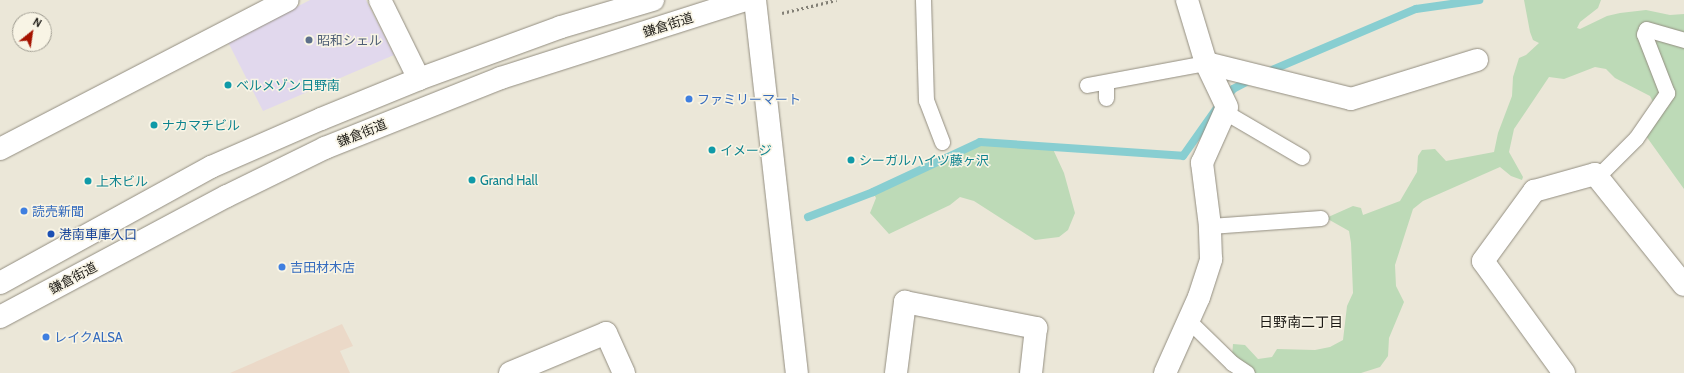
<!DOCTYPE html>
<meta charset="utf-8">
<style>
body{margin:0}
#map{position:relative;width:1684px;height:373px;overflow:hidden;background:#ebe7d8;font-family:Cabin,"Noto Sans JP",sans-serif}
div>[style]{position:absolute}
.commercial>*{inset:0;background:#e1d8ed}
.industrial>*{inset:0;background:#ebd9c8}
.green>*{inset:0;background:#bddab7}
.stream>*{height:8px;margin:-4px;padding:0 4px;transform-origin:4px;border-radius:4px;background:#88ced1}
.path>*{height:2.5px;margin-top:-1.25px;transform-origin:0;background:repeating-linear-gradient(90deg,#838076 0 2px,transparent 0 5px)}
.roads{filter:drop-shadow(0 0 1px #938e81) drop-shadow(0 0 1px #938e81)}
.service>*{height:15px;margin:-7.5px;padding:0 7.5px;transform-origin:7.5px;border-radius:7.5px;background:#fff}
.minor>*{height:22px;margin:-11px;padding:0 11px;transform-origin:11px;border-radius:11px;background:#fff}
.primary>*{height:22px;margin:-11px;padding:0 11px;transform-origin:11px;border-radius:11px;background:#fff}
.dots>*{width:11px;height:11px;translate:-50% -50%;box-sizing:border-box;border:2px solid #f8f4e5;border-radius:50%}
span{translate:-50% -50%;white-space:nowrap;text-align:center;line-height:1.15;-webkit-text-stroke:3px #f8f4e5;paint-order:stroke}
.street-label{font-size:13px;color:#1d1b16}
.service-label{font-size:13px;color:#4e5e75}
.left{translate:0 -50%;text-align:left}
.culture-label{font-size:13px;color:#0d838f}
.shop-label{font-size:13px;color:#366cbe}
.transit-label{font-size:13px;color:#164399}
.neighbourhood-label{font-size:14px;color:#1d1b16}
.north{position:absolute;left:12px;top:12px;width:40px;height:40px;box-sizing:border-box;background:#f8f4e5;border:1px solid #a09d92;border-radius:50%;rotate:30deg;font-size:11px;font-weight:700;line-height:16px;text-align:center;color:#1d1b16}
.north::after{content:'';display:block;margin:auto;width:14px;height:18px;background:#a51300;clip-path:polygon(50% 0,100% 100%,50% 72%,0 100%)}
</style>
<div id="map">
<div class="commercial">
<i style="clip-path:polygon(310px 0,366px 0,394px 55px,263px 111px,228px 42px)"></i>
</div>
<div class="industrial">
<i style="clip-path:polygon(342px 324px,353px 346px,340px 351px,350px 373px,230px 373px)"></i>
</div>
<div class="green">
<i style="clip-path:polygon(1524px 0,1601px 0,1598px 8px,1580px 22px,1577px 28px,1580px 29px,1607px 16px,1620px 13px,1646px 10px,1670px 15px,1684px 14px,1684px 189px,1646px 136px,1654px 104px,1650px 96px,1615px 78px,1606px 69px,1595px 67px,1564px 79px,1549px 77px,1514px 129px,1509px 152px,1523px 177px,1522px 180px,1511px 176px,1500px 167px,1423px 201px,1413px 209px,1395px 265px,1396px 286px,1404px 302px,1389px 338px,1388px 356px,1380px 367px,1361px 373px,1248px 373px,1232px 357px,1233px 344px,1245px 345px,1258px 359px,1272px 357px,1277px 349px,1315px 350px,1330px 347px,1343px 340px,1347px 306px,1353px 293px,1351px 243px,1349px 231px,1326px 218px,1353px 206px,1361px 208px,1363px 215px,1400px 201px,1417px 172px,1418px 156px,1422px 150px,1435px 149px,1446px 161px,1494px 152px,1498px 133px,1512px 96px,1513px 77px,1519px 58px,1526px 55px,1539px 43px,1533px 40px,1530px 32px)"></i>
<i style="clip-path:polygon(980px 142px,1052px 147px,1064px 173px,1075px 213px,1068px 230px,1059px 237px,1035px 240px,974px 201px,960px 197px,950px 205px,889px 234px,870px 213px,876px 198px,873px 192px)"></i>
</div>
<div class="stream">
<i style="left:1265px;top:73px;width:164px;rotate:-23deg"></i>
<i style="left:1416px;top:9px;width:64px;rotate:-8.1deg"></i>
<i style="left:1225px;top:99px;width:13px;rotate:-51deg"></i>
<i style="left:1233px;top:89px;width:21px;rotate:-28deg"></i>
<i style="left:808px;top:217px;width:70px;rotate:-21deg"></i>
<i style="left:873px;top:192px;width:118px;rotate:-25deg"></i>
<i style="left:980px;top:142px;width:203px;rotate:3.9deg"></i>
<i style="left:1183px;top:156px;width:59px;rotate:-54.7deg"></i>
</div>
<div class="path">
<i style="left:782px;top:13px;width:56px;rotate:-13.5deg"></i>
</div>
<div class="roads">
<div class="service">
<i style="left:923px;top:0;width:100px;rotate:88.3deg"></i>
<i style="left:926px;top:100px;width:45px;rotate:69.1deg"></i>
<i style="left:1087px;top:85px;width:121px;rotate:-10.5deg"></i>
<i style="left:1106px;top:98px;width:16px;rotate:-90deg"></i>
<i style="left:1225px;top:112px;width:89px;rotate:30.3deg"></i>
<i style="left:1595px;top:174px;width:6px;rotate:-9deg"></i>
<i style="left:1601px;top:173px;width:49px;rotate:-45deg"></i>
<i style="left:1636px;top:138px;width:55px;rotate:-55.4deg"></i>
<i style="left:1667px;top:93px;width:63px;rotate:-111.3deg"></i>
<i style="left:1644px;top:34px;width:5px;rotate:-68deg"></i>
<i style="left:1646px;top:29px;width:40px;rotate:16deg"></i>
<i style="left:1210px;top:226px;width:111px;rotate:-4.1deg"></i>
<i style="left:1188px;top:320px;width:62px;rotate:44.3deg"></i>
<i style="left:1232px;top:363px;width:18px;rotate:34deg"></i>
</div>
<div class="minor">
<i style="left:380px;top:0;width:88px;rotate:63.7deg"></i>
<i style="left:755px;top:0;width:375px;rotate:83.6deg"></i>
<i style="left:1206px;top:63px;width:149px;rotate:13.9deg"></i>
<i style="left:1351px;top:99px;width:132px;rotate:-17.2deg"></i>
<i style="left:0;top:149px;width:324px;rotate:-27.4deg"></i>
<i style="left:510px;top:373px;width:104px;rotate:-22.6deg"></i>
<i style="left:606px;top:333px;width:44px;rotate:65.8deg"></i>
<i style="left:896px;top:373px;width:72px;rotate:-82.8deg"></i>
<i style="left:905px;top:302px;width:134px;rotate:11.2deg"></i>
<i style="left:1036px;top:328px;width:45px;rotate:96.3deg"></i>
<i style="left:1165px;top:373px;width:83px;rotate:-65.9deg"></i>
<i style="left:1199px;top:297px;width:40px;rotate:-72deg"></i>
<i style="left:1211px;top:259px;width:33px;rotate:-92deg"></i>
<i style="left:1210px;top:226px;width:64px;rotate:-97.2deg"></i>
<i style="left:1202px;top:163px;width:61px;rotate:-65.9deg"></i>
<i style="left:1227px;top:107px;width:49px;rotate:-115.5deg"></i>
<i style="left:1206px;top:63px;width:66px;rotate:-106.8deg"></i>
<i style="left:1564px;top:373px;width:138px;rotate:-125.9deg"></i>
<i style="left:1483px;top:261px;width:87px;rotate:-53.9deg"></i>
<i style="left:1534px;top:191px;width:63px;rotate:-15.6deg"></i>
<i style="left:1595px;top:174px;width:142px;rotate:51.3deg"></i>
</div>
<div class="primary">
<i style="left:0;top:283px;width:241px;rotate:-28.8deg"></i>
<i style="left:211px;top:167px;width:120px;rotate:-23.6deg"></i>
<i style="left:321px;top:119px;width:106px;rotate:-22.2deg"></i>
<i style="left:419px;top:79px;width:151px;rotate:-20.1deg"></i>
<i style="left:561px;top:27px;width:96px;rotate:-16.4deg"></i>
<i style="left:0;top:317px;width:257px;rotate:-28.1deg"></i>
<i style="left:227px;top:196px;width:109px;rotate:-26.1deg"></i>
<i style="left:325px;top:148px;width:189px;rotate:-21.7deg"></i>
<i style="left:501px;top:78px;width:257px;rotate:-17.7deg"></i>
</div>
</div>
<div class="dots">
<i style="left:309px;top:40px;background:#5c6f8a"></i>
<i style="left:228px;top:85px;background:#0f9aa8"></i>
<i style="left:689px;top:99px;background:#3f7fe0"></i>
<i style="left:154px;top:125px;background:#0f9aa8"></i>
<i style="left:712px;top:150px;background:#0f9aa8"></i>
<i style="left:851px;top:160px;background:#0f9aa8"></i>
<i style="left:472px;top:180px;background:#0f9aa8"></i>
<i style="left:88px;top:181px;background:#0f9aa8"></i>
<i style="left:24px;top:211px;background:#3f7fe0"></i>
<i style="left:51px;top:234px;background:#1a4fb4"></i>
<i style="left:282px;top:267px;background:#3f7fe0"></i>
<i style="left:46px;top:337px;background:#3f7fe0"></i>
</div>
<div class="street-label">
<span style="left:668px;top:25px;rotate:-18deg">鎌倉街道</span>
<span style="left:362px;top:133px;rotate:-22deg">鎌倉街道</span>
<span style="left:73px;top:278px;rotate:-28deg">鎌倉街道</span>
</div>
<div class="service-label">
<span class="left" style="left:317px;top:40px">昭和シェル</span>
</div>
<div class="culture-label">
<span class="left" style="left:236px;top:85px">ベルメゾン日野南</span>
<span class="left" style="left:162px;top:125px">ナカマチビル</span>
<span class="left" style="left:720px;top:150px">イメージ</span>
<span class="left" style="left:859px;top:160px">シーガルハイツ藤ヶ沢</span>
<span class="left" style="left:480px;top:180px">Grand Hall</span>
<span class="left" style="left:96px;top:181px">上木ビル</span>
</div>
<div class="shop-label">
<span class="left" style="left:697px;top:99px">ファミリーマート</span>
<span class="left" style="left:32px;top:211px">読売新聞</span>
<span class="left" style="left:290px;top:267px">吉田材木店</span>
<span class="left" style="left:54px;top:337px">レイクALSA</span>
</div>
<div class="transit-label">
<span class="left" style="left:59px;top:234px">港南車庫入口</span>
</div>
<div class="neighbourhood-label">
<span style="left:1301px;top:322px">日野南二丁目</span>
</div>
<div class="north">N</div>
</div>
